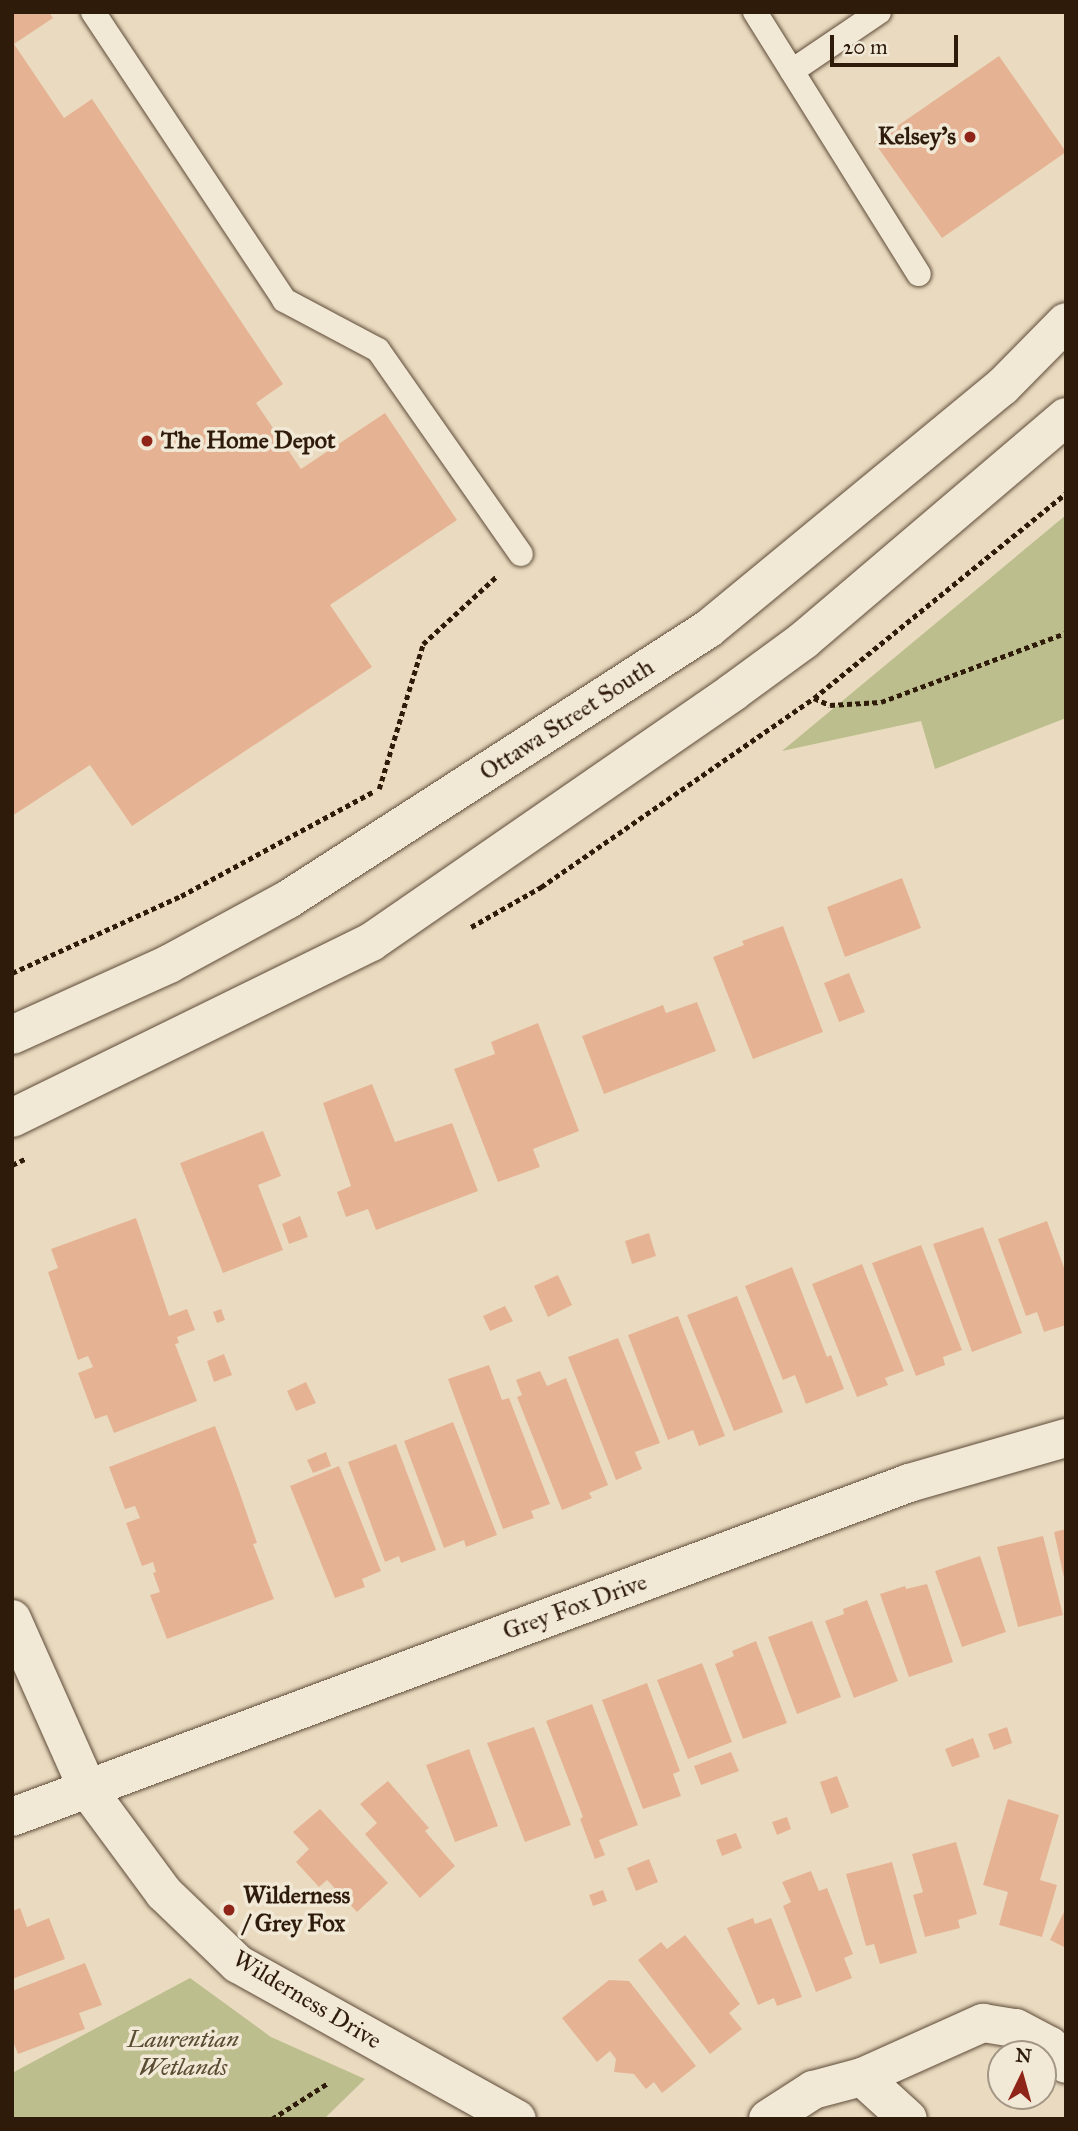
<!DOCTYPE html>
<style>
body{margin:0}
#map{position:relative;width:1078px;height:2131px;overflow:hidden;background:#eadbc0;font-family:"IM FELL Great Primer",serif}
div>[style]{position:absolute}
.green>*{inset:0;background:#bdbe8e}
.building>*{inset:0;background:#e5b394}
.path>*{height:4.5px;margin-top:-2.25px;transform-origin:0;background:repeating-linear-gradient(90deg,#2f1b0a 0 5px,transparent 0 8.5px)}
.roads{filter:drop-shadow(0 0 2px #5e4b38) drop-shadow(0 0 2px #5e4b38)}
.lane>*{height:24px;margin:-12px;padding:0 12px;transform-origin:12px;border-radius:12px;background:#f1e8d6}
.street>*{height:38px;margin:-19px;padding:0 19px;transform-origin:19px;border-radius:19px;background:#f1e8d6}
.secondary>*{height:38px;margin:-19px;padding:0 19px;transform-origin:19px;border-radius:19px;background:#f1e8d6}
.dots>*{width:19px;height:19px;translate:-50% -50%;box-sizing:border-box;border:4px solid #f1e8d6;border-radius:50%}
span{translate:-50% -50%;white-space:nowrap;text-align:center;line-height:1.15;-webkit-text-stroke:7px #f1e8d6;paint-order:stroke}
.poi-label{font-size:24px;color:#2f1b0a;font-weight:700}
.right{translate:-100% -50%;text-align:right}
.left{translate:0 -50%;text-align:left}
.street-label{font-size:24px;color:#2f1b0a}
.park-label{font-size:24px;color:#5a4c32;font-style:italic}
.frame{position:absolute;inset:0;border:14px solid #2f1b0a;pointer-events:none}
.north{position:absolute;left:987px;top:2040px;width:70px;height:70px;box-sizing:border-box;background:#f1e8d6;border:2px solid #a39684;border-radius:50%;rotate:5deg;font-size:19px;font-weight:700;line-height:28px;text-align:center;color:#2f1b0a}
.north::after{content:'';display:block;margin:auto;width:24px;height:32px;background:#8f2418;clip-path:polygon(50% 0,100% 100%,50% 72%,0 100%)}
.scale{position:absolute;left:830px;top:35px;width:128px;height:32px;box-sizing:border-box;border:4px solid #2f1b0a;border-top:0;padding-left:9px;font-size:21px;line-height:24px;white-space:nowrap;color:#2f1b0a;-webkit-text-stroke:5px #f1e8d6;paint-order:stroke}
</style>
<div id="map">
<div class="green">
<i style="clip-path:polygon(1066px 515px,1066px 718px,935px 769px,921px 721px,782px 751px)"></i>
<i style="clip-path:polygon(190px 1978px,271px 2037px,365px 2079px,324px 2119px,12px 2119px,12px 2073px)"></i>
</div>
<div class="building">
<i style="clip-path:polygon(12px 12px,49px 12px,53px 18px,14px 44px,64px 118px,92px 99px,283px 384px,256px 403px,301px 469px,385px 413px,457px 520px,330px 605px,372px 667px,132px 826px,90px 765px,12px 816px)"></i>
<i style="clip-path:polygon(999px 56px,1066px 152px,942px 238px,874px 142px)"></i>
<i style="clip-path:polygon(902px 878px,921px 928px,845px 957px,827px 907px)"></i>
<i style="clip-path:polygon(783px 926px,823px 1032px,753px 1059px,713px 957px,744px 945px,742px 941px)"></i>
<i style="clip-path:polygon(849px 973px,865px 1012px,839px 1022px,824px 983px)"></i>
<i style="clip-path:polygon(697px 1002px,716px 1051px,604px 1094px,582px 1036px,663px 1005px,666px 1013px)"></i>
<i style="clip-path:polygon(538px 1023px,579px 1131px,533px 1149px,540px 1167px,498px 1182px,454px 1069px,495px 1054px,491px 1042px)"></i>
<i style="clip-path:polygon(372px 1084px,395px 1142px,452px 1123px,478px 1191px,376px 1230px,368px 1209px,346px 1217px,337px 1192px,351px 1186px,323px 1103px)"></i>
<i style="clip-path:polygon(263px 1131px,281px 1176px,258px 1185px,283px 1250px,223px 1273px,180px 1163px)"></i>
<i style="clip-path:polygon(300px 1216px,308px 1237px,289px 1244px,282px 1224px)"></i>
<i style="clip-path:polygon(136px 1218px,169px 1316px,187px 1309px,195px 1330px,177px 1337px,179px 1343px,175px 1344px,197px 1401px,114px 1433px,107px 1415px,95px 1419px,78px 1373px,93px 1367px,88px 1356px,78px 1360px,48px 1272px,58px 1268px,51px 1249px)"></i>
<i style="clip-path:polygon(1047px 1221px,1066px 1273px,1066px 1325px,1044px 1332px,1037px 1312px,1026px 1316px,998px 1239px)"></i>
<i style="clip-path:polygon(983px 1227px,1022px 1333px,972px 1352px,933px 1244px)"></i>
<i style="clip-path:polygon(649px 1233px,656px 1256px,632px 1264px,625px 1241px)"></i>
<i style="clip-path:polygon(921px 1245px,962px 1350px,943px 1357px,945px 1365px,916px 1376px,872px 1263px)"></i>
<i style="clip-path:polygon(862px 1264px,904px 1371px,885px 1378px,888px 1385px,857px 1397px,812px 1284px)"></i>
<i style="clip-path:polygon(792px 1267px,827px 1357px,831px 1355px,844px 1389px,806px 1404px,795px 1375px,783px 1380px,745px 1286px)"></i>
<i style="clip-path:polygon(558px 1275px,572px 1305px,548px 1317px,534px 1286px)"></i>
<i style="clip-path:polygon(737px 1296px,783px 1412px,734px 1431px,687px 1315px)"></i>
<i style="clip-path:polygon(505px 1306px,513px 1321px,490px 1331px,483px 1316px)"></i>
<i style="clip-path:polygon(221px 1309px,225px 1320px,217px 1323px,213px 1312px)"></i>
<i style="clip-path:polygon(678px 1316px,725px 1436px,699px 1446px,693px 1430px,668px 1440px,628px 1335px)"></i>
<i style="clip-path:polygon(618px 1338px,660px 1443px,635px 1452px,642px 1469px,616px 1480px,568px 1357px)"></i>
<i style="clip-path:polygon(224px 1354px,232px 1375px,214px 1382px,207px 1361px)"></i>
<i style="clip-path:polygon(489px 1365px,502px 1400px,509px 1398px,550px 1504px,531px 1511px,534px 1518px,503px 1529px,448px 1379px)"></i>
<i style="clip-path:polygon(540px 1371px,547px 1386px,566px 1378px,608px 1485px,589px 1493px,592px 1498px,562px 1510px,517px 1397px,522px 1395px,516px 1380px)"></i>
<i style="clip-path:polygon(306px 1382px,316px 1403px,296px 1411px,287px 1391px)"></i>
<i style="clip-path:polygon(453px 1422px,497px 1535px,466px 1547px,464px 1540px,444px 1548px,404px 1441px)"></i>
<i style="clip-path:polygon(215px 1426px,238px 1488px,257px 1543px,253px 1544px,274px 1599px,167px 1639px,150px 1595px,160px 1592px,153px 1573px,156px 1572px,153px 1562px,142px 1566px,126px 1523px,140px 1518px,135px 1506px,125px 1509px,109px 1467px)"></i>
<i style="clip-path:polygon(396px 1444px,436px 1550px,401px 1563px,399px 1556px,385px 1562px,348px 1462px)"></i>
<i style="clip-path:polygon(326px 1452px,331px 1466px,313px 1473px,307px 1460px)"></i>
<i style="clip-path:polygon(339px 1466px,381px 1571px,362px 1579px,365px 1587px,335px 1598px,290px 1486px)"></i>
<i style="clip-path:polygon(1066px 1529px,1066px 1582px,1065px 1582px,1054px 1532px)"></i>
<i style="clip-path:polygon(1043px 1536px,1063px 1615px,1018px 1627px,997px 1547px)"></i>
<i style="clip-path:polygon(980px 1556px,1006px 1632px,962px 1647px,935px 1571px)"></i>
<i style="clip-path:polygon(927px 1584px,953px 1662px,909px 1677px,880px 1594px,905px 1586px,906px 1589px)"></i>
<i style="clip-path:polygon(867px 1600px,898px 1681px,854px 1698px,825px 1621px,844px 1614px,843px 1609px)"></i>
<i style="clip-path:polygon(812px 1621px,841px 1697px,797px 1714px,768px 1637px)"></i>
<i style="clip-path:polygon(756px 1641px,787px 1723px,743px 1739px,715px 1664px,734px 1656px,732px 1651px)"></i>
<i style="clip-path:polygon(702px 1663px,732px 1742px,688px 1759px,657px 1680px)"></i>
<i style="clip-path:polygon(647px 1683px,680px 1771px,673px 1774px,681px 1796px,643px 1809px,602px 1700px)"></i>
<i style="clip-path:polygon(592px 1704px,638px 1825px,599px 1840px,605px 1855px,595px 1859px,580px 1819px,583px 1817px,546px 1721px)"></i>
<i style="clip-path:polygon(534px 1727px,571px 1825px,525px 1842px,487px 1743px)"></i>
<i style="clip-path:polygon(1007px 1727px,1012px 1743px,994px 1750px,988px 1734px)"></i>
<i style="clip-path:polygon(973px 1738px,980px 1757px,952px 1767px,945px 1749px)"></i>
<i style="clip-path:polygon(469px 1749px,498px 1826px,455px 1842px,426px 1765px)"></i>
<i style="clip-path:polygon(731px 1752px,739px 1771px,701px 1785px,694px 1766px)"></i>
<i style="clip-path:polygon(837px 1776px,849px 1807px,831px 1814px,820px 1782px)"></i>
<i style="clip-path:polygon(388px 1781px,429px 1828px,425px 1831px,455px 1866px,420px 1898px,365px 1834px,377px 1823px,360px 1804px)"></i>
<i style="clip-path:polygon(1008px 1799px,1059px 1815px,1040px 1880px,1057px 1885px,1042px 1937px,999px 1925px,1008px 1892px,983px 1885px)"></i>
<i style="clip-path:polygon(320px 1809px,388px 1883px,357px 1912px,327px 1880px,319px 1887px,296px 1862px,309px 1849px,293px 1832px)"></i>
<i style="clip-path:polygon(787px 1817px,791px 1829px,777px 1835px,772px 1822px)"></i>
<i style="clip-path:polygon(736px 1833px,742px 1848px,722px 1856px,716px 1840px)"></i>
<i style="clip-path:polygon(956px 1842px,977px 1914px,958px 1920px,960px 1928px,925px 1937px,913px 1895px,923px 1892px,912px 1854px)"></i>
<i style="clip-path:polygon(649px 1859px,658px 1882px,636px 1891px,627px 1868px)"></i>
<i style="clip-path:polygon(892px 1862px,917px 1953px,880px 1964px,874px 1944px,866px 1946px,846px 1874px)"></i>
<i style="clip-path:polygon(811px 1871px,819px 1891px,827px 1888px,853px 1954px,844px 1958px,852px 1978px,816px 1992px,783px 1906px,791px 1902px,782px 1882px)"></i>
<i style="clip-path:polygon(603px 1890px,607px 1901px,593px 1906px,589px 1895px)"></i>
<i style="clip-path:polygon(20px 1908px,27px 1927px,49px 1918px,65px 1959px,12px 1979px,12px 1911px)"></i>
<i style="clip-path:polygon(1066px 1908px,1066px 1948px,1050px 1940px)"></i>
<i style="clip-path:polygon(753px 1918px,755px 1924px,771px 1918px,802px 1997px,777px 2006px,774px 1998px,758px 2005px,727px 1928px)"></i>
<i style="clip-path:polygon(685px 1935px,740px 2004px,729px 2013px,742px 2029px,710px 2054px,638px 1960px,661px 1942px,667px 1949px)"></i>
<i style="clip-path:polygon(85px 1963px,102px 2005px,79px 2013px,85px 2029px,18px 2054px,12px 2039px,12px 1991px)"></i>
<i style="clip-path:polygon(609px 1980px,629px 1981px,696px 2066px,662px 2093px,654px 2082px,646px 2089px,634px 2074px,614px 2072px,616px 2059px,610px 2051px,597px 2062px,562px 2018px)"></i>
</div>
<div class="path">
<i style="left:814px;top:698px;width:17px;rotate:24deg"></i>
<i style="left:830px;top:705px;width:51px;rotate:-3.4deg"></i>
<i style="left:881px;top:702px;width:197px;rotate:-20.5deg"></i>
<i style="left:379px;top:789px;width:152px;rotate:-73.1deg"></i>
<i style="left:423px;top:644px;width:100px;rotate:-42.6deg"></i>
<i style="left:471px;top:927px;width:81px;rotate:-29.7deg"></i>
<i style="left:541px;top:887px;width:332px;rotate:-34.7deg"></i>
<i style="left:814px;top:698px;width:325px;rotate:-39.1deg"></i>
<i style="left:12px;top:973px;width:186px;rotate:-24.5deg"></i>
<i style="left:181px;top:896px;width:220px;rotate:-28.5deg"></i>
<i style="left:12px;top:1165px;width:14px;rotate:-25deg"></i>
<i style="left:272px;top:2119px;width:67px;rotate:-32.7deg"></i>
</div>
<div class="roads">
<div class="lane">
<i style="left:93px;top:12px;width:346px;rotate:56.4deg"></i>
<i style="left:284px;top:300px;width:106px;rotate:28deg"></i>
<i style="left:378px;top:350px;width:249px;rotate:55deg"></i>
<i style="left:755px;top:12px;width:309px;rotate:58deg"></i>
<i style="left:792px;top:71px;width:105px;rotate:-34.1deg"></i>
</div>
<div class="street">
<i style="left:12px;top:1619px;width:187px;rotate:66deg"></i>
<i style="left:88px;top:1790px;width:128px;rotate:53.6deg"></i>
<i style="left:164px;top:1893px;width:103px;rotate:43.8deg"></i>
<i style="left:238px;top:1964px;width:319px;rotate:29.1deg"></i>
<i style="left:12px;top:1817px;width:957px;rotate:-20.42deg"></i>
<i style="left:909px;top:1483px;width:163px;rotate:-16deg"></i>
<i style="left:862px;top:2077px;width:62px;rotate:42.4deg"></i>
<i style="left:768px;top:2119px;width:54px;rotate:-32.8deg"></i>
<i style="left:813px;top:2090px;width:51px;rotate:-14.9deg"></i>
<i style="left:862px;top:2077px;width:133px;rotate:-24.1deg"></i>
<i style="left:983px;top:2023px;width:33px;rotate:9deg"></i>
<i style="left:1016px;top:2028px;width:38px;rotate:28deg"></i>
<i style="left:1050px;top:2046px;width:24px;rotate:48deg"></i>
</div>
<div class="secondary">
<i style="left:12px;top:1035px;width:172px;rotate:-24.3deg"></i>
<i style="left:169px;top:964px;width:134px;rotate:-28.5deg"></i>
<i style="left:287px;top:900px;width:501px;rotate:-32.77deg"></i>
<i style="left:708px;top:629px;width:381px;rotate:-39.5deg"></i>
<i style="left:1002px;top:387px;width:91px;rotate:-45.4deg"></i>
<i style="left:12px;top:1118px;width:400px;rotate:-26.1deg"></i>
<i style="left:371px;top:942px;width:440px;rotate:-34.6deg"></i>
<i style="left:733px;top:692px;width:88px;rotate:-36.2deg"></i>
<i style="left:804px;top:640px;width:344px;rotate:-40.4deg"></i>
</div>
</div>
<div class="dots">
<i style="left:970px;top:137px;background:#8f2418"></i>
<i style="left:147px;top:441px;background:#8f2418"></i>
<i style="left:229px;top:1910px;background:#8f2418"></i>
</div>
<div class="poi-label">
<span class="right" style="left:956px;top:137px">Kelsey's</span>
<span class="left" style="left:161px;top:441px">The Home Depot</span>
<span class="left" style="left:243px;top:1910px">Wilderness<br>/ Grey Fox</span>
</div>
<div class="street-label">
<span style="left:567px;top:720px;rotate:-33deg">Ottawa Street South</span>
<span style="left:575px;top:1607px;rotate:-20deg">Grey Fox Drive</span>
<span style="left:307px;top:2000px;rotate:31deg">Wilderness Drive</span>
</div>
<div class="park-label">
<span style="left:183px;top:2054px">Laurentian<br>Wetlands</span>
</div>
<div class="frame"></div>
<div class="north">N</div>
<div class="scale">20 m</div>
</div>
